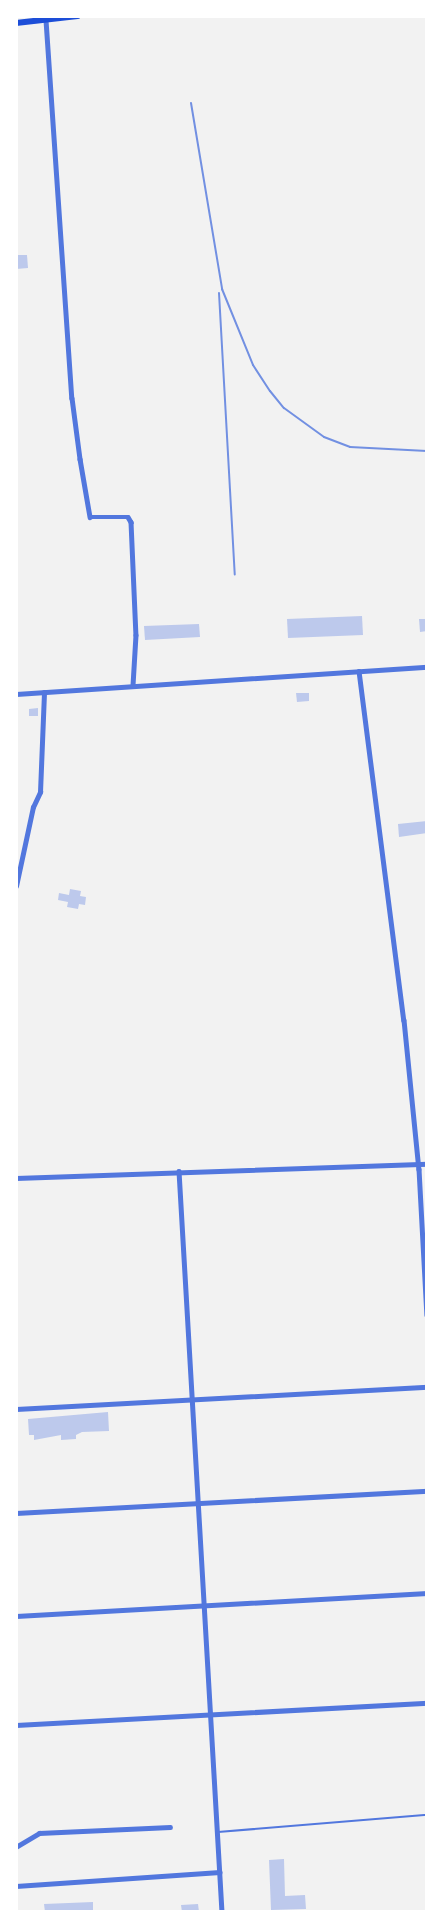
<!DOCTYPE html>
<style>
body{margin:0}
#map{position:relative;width:443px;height:1928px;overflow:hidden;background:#f2f2f2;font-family:"Alegreya Sans",sans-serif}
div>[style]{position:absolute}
.building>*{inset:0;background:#bdc9ec}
.service>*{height:2px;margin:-1px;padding:0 1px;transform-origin:1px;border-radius:1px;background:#5277de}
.minor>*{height:4.5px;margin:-2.25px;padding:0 2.25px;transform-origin:2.25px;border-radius:2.25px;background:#5277de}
.tertiary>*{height:5px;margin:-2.5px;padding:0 2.5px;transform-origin:2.5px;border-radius:2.5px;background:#5277de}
.primary>*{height:6px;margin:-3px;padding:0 3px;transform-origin:3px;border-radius:3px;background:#1d4ed8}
.rail>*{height:2px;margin:-1px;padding:0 1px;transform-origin:1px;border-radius:1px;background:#7290e2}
span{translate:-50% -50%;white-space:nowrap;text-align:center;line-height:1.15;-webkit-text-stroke:4px #fff;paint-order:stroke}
.frame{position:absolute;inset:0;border:18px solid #fff;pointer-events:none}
</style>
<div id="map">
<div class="building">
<i style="clip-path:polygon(16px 255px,27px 255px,28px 268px,16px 269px)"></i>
<i style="clip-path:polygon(362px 616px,363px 635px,288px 638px,287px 619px)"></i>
<i style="clip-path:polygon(419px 619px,427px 619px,427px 631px,420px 632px)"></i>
<i style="clip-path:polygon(199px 624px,200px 637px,145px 640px,144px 626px)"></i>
<i style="clip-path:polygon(296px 693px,309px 693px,309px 701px,297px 702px)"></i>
<i style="clip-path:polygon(38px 708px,38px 716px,29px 716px,29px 709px)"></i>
<i style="clip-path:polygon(427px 821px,427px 833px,399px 837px,398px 824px)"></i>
<i style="clip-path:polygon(70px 889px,81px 891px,80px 896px,86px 897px,85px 905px,79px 904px,78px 909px,67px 907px,68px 902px,58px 900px,59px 893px,69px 895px)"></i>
<i style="clip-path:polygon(108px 1412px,109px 1431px,82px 1432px,76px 1435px,76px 1439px,61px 1440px,61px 1435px,34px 1440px,34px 1435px,29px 1435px,28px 1419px)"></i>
<i style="clip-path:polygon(284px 1859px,285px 1896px,305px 1895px,306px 1909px,271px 1910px,269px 1860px)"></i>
<i style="clip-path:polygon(93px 1902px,93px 1912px,45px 1912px,44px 1904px)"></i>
<i style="clip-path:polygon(198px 1904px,199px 1912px,182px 1912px,181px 1905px)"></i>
</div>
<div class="service">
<i style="left:218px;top:1832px;width:210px;rotate:-4.7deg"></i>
</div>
<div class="minor">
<i style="left:46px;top:20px;width:379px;rotate:86.1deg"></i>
<i style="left:72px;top:398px;width:62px;rotate:82.5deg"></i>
<i style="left:80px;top:459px;width:59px;rotate:80.2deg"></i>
<i style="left:90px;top:517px;width:38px"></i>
<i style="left:128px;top:517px;width:6px;rotate:59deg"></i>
<i style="left:131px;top:522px;width:113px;rotate:87.5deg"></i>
<i style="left:136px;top:635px;width:51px;rotate:93.4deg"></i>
<i style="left:359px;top:671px;width:352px;rotate:82.7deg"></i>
<i style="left:404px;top:1020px;width:150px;rotate:84.3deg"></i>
<i style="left:419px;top:1169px;width:146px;rotate:86.9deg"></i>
<i style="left:179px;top:1171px;width:742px;rotate:86.68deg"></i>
<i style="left:16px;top:1178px;width:411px;rotate:-2deg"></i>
<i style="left:16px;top:1513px;width:412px;rotate:-3.1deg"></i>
<i style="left:16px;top:1725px;width:412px;rotate:-3.1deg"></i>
<i style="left:16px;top:1847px;width:27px;rotate:-31deg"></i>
<i style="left:39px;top:1833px;width:131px;rotate:-2.6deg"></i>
<i style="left:16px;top:1886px;width:204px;rotate:-3.9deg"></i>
</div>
<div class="tertiary">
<i style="left:16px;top:694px;width:412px;rotate:-3.8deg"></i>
<i style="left:16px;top:886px;width:81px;rotate:-77.9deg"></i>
<i style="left:33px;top:807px;width:17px;rotate:-65deg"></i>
<i style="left:40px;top:792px;width:100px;rotate:-87.7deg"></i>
<i style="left:16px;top:1409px;width:412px;rotate:-3.1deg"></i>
<i style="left:16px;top:1616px;width:412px;rotate:-3.2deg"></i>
</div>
<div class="primary">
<i style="left:16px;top:23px;width:62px;rotate:-6.4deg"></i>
</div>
<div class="rail">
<i style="left:191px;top:103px;width:189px;rotate:80.5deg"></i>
<i style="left:222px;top:289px;width:82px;rotate:67.8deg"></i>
<i style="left:253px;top:365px;width:31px;rotate:57deg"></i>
<i style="left:270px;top:391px;width:22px;rotate:51deg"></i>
<i style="left:284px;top:408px;width:49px;rotate:35.9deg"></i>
<i style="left:324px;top:437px;width:28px;rotate:21deg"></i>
<i style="left:350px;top:447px;width:77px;rotate:3deg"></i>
<i style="left:219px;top:293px;width:282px;rotate:86.8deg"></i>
</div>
<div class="frame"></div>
</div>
